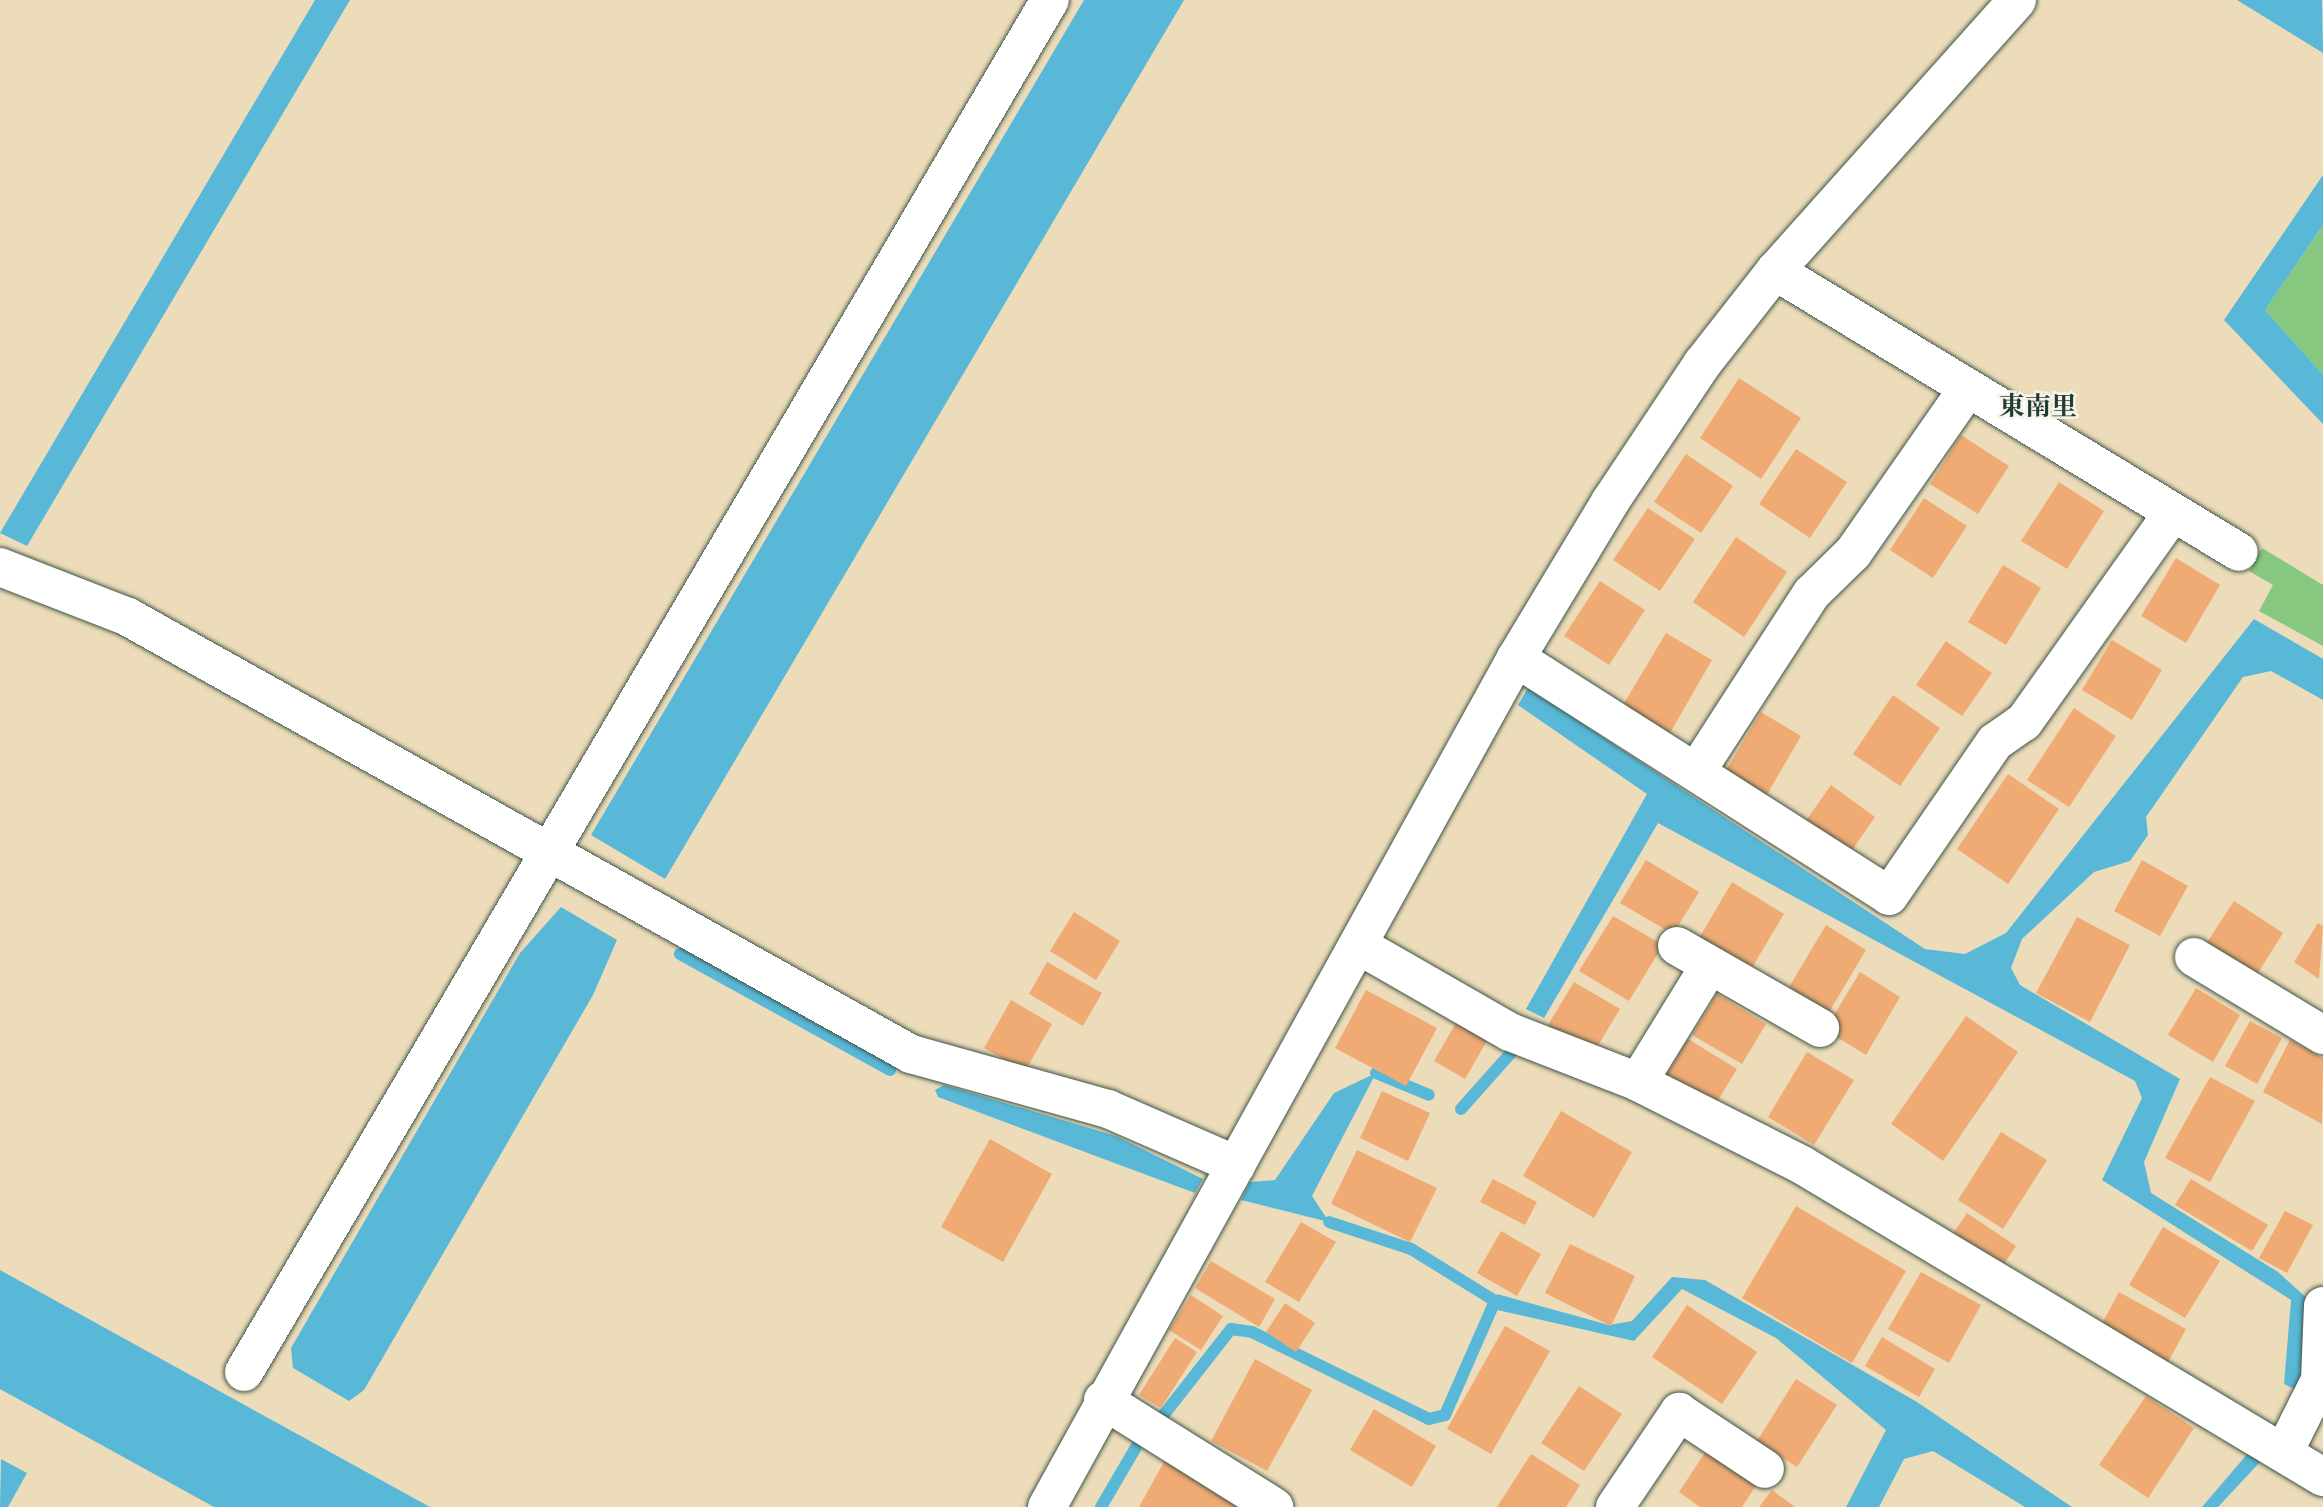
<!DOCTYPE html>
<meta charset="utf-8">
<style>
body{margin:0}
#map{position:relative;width:2323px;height:1507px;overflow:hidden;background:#eddcb9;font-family:"Sorts Mill Goudy","Noto Serif JP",serif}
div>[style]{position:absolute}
.green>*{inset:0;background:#86c880}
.water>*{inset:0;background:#59b8d8}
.stream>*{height:12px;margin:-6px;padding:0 6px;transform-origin:6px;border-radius:6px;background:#59b8d8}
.building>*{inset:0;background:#f0aa74}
.roads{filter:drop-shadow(0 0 2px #3e5548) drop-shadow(0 0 2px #3e5548)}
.street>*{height:38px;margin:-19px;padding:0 19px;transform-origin:19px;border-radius:19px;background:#fff}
span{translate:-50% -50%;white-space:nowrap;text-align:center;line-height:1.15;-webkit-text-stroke:5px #f7f3e8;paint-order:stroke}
.neighbourhood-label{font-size:26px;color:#1f3d34;font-weight:700}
</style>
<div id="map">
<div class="green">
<i style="clip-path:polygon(2323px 225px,2323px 373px,2322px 374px,2265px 310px)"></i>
<i style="clip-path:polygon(2262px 548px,2323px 585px,2323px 646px,2259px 611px,2273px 585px,2249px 571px)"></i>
</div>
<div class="water">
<i style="clip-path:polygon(315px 0,350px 0,27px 546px,0 533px)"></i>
<i style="clip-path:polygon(1084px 0,1184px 0,665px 879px,591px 835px)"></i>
<i style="clip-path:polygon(2237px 0,2322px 0,2323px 53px)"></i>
<i style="clip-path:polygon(2323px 175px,2323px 225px,2265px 310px,2323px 375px,2323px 424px,2224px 320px)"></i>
<i style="clip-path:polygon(2254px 619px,2323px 659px,2323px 700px,2271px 671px,2243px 677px,2146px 817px,2148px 835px,2130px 861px,2094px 872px,2022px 939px,2011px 968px,2020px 985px,2180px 1079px,2144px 1162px,2151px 1193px,2278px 1272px,2309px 1300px,2308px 1367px,2297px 1390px,2284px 1384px,2291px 1300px,2102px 1180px,2142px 1098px,2135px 1081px,1658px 823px,1544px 1018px,1526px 1009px,1647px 794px,1518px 705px,1528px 688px,1925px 949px,1965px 954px,2006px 933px)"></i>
<i style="clip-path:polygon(561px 907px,617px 940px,593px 995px,364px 1390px,349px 1401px,293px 1368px,291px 1348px,520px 953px)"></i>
<i style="clip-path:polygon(1376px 1073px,1312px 1196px,1329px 1222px,1241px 1200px,1250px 1182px,1275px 1180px,1334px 1093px)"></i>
<i style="clip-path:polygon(944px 1085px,1116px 1136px,1203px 1179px,1195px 1193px,938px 1097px,935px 1090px)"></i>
<i style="clip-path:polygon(0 1270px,290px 1430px,430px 1507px,214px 1507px,0 1389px)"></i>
<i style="clip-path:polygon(1672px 1277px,1705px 1280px,1917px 1402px,2072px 1507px,2025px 1507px,1933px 1451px,1904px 1459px,1879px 1507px,1846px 1507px,1886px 1430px,1776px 1338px,1682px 1289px,1634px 1341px,1493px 1309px,1497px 1294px,1609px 1325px,1632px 1321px)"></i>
<i style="clip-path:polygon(2249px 1452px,2261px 1461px,2218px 1507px,2202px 1507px)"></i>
<i style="clip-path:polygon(1px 1459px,27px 1473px,8px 1507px,0 1507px)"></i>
</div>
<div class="stream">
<i style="left:680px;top:954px;width:240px;rotate:28.9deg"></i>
<i style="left:1376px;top:1073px;width:57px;rotate:22.5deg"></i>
<i style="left:1461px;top:1109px;width:74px;rotate:-48.3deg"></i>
<i style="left:1162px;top:1417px;width:112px;rotate:-51.9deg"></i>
<i style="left:1231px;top:1329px;width:21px;rotate:8deg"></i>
<i style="left:1252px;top:1332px;width:197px;rotate:26.2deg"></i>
<i style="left:1429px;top:1419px;width:16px;rotate:-14deg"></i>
<i style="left:1445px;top:1415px;width:124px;rotate:-66.3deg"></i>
<i style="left:1495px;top:1301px;width:99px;rotate:-148.2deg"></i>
<i style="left:1411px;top:1249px;width:86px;rotate:-161.8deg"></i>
<i style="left:1101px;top:1507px;width:69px;rotate:-59.7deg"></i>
</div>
<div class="building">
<i style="clip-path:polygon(1739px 378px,1801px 418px,1761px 479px,1700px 438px)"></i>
<i style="clip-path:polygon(1961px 435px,2009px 466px,1978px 514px,1930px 484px)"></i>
<i style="clip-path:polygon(1796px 449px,1847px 482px,1810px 538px,1759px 504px)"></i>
<i style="clip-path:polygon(1686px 454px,1733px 486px,1701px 533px,1654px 502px)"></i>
<i style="clip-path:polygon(2059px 482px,2104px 511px,2067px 569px,2021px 541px)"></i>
<i style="clip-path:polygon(1924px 498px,1967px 526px,1933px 578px,1890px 550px)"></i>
<i style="clip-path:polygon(1648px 508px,1695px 539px,1660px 591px,1613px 560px)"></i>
<i style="clip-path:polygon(1736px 537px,1787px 572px,1744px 637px,1693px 602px)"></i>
<i style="clip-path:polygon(2176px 558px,2220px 585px,2186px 643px,2141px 616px)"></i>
<i style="clip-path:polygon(2003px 565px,2041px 588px,2006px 645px,1968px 622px)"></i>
<i style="clip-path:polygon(1600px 581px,1645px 610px,1609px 665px,1564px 636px)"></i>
<i style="clip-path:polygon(1666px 633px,1712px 660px,1670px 733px,1623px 705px)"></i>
<i style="clip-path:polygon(2112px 640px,2162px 670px,2132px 720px,2082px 690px)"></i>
<i style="clip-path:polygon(1946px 641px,1992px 673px,1962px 716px,1916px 685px)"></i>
<i style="clip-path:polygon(1893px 695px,1940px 728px,1900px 786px,1853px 754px)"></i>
<i style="clip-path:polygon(2074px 708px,2116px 736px,2069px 807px,2027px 780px)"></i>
<i style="clip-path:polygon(1761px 712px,1801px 736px,1766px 796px,1725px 772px)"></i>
<i style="clip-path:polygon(2008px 774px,2059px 809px,2008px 884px,1957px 849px)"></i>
<i style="clip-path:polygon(1831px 785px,1875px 817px,1848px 856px,1803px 825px)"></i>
<i style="clip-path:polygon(1646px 860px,1699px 892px,1673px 934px,1620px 903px)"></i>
<i style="clip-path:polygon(2142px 860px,2188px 886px,2160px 936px,2114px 911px)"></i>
<i style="clip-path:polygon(1732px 882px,1784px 914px,1750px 971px,1698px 940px)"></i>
<i style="clip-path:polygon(2234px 901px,2283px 933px,2256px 976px,2206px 944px)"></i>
<i style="clip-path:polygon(1074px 912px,1120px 941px,1096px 980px,1050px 951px)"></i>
<i style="clip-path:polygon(1613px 916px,1663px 945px,1629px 1001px,1579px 971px)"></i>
<i style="clip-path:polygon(2077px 917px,2130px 945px,2090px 1022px,2036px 993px)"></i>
<i style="clip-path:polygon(2318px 923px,2323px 926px,2319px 979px,2294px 962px)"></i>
<i style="clip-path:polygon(1826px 925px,1866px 950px,1829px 1012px,1789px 987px)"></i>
<i style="clip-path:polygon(1047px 962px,1102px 993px,1083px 1026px,1029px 994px)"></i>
<i style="clip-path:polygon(1860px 972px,1900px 997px,1866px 1055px,1825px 1030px)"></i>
<i style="clip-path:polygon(1574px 982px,1620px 1009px,1591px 1057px,1545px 1030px)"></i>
<i style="clip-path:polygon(2196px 988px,2240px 1015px,2213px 1062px,2168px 1035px)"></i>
<i style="clip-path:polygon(1366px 990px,1437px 1028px,1406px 1086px,1335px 1048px)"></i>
<i style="clip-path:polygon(1717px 994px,1766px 1024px,1742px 1064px,1692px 1035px)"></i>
<i style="clip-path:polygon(1011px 1000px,1052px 1024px,1025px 1071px,984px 1048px)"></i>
<i style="clip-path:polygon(1966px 1016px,2018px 1052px,1943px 1161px,1891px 1124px)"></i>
<i style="clip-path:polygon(1457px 1021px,1488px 1039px,1465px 1079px,1434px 1061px)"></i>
<i style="clip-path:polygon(2250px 1021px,2282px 1038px,2257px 1084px,2225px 1066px)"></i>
<i style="clip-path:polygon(1688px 1039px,1737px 1069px,1712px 1110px,1663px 1081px)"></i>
<i style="clip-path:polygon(2290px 1040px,2323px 1058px,2322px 1124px,2263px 1092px)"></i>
<i style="clip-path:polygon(1807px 1052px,1854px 1080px,1814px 1145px,1768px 1117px)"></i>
<i style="clip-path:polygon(2210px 1077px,2255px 1101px,2210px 1182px,2165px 1158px)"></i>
<i style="clip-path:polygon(1382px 1091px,1430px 1113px,1408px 1161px,1360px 1138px)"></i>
<i style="clip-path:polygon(1561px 1111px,1632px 1152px,1594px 1218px,1523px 1176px)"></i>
<i style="clip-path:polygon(2001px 1132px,2047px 1160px,2003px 1229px,1958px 1200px)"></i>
<i style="clip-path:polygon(990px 1139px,1052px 1174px,1003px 1262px,941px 1227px)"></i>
<i style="clip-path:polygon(1357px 1150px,1437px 1188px,1410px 1242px,1331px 1204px)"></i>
<i style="clip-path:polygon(1493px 1179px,1537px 1202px,1525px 1225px,1480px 1202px)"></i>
<i style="clip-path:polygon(2191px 1179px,2268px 1225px,2252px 1251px,2175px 1205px)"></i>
<i style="clip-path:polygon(1796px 1206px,1906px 1271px,1852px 1363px,1742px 1298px)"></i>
<i style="clip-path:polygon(2285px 1211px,2313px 1225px,2287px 1273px,2259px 1258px)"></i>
<i style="clip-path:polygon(1967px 1213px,2016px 1246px,2000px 1270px,1950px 1238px)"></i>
<i style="clip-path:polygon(1301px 1222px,1336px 1242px,1299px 1302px,1265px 1282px)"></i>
<i style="clip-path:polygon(2163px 1227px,2220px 1261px,2185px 1318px,2129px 1285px)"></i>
<i style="clip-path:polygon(1501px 1231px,1541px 1254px,1517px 1296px,1477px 1273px)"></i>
<i style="clip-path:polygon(1570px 1244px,1635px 1276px,1611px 1326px,1545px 1293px)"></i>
<i style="clip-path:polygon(1211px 1261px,1275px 1299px,1259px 1327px,1195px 1288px)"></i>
<i style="clip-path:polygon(1921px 1272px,1981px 1305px,1949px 1363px,1888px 1329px)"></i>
<i style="clip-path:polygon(2119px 1292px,2186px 1329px,2167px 1364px,2100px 1327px)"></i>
<i style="clip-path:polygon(1191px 1295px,1223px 1316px,1201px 1350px,1169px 1330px)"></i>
<i style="clip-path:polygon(1285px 1303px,1315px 1323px,1296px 1352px,1266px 1332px)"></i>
<i style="clip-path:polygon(1687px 1305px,1757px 1352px,1722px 1404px,1652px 1357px)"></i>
<i style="clip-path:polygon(1505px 1326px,1550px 1351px,1491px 1454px,1447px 1429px)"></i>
<i style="clip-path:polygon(1882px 1337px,1935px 1369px,1919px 1397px,1865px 1366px)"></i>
<i style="clip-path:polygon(1175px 1338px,1197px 1352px,1161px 1408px,1139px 1395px)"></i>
<i style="clip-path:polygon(1255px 1359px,1312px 1390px,1267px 1471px,1211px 1441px)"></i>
<i style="clip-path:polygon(1796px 1379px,1837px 1405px,1797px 1467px,1757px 1441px)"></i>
<i style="clip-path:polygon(1579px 1386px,1622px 1414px,1584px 1471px,1541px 1443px)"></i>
<i style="clip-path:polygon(2146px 1396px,2194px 1428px,2148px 1498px,2099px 1465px)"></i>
<i style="clip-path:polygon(1374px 1409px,1436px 1446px,1412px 1487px,1350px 1450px)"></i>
<i style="clip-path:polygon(1708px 1448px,1759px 1481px,1742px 1507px,1700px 1507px,1679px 1492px)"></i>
<i style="clip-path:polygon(1531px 1454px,1580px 1485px,1566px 1507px,1497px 1507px)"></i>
<i style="clip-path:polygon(1165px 1460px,1249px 1507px,1139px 1507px)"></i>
<i style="clip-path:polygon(1772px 1490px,1795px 1507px,1759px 1507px)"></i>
</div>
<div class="roads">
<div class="street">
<i style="left:1775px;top:271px;width:542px;rotate:31.2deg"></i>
<i style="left:0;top:567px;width:137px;rotate:21.3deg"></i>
<i style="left:128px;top:617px;width:897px;rotate:29.17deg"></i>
<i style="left:911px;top:1054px;width:205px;rotate:15.6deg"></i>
<i style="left:1108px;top:1109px;width:140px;rotate:23.6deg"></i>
<i style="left:1516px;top:658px;width:442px;rotate:32.5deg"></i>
<i style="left:1889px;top:896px;width:187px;rotate:-55.5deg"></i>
<i style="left:1995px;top:742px;width:35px;rotate:-35deg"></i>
<i style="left:2024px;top:722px;width:257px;rotate:-54.6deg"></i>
<i style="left:1696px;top:772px;width:213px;rotate:-57.1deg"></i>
<i style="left:1812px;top:593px;width:57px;rotate:-44.3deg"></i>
<i style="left:1853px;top:553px;width:201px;rotate:-55.1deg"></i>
<i style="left:1358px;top:945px;width:175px;rotate:29.8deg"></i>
<i style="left:1510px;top:1032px;width:137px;rotate:21.3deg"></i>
<i style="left:1638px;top:1082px;width:184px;rotate:26.8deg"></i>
<i style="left:1802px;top:1165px;width:607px;rotate:30.92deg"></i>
<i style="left:1677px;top:946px;width:165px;rotate:29.8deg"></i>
<i style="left:2194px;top:957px;width:151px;rotate:31.2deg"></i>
<i style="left:1638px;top:1082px;width:137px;rotate:-58.4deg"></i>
<i style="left:244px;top:1372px;width:1591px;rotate:-59.57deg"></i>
<i style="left:1103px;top:1400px;width:202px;rotate:32deg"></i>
<i style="left:2284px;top:1452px;width:80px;rotate:-63.4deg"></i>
<i style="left:2320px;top:1380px;width:74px;rotate:-87.7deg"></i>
<i style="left:1047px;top:1507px;width:970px;rotate:-61.08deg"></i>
<i style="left:1516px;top:658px;width:182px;rotate:-58.9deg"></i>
<i style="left:1610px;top:502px;width:166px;rotate:-56.3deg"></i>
<i style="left:1702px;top:364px;width:118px;rotate:-51.9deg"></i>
<i style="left:1775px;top:271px;width:363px;rotate:-48.2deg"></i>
<i style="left:1615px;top:1507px;width:115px;rotate:-56deg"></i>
<i style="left:1679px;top:1412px;width:103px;rotate:33.5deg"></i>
</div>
</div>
<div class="neighbourhood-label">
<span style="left:2038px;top:409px">東南里</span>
</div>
</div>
